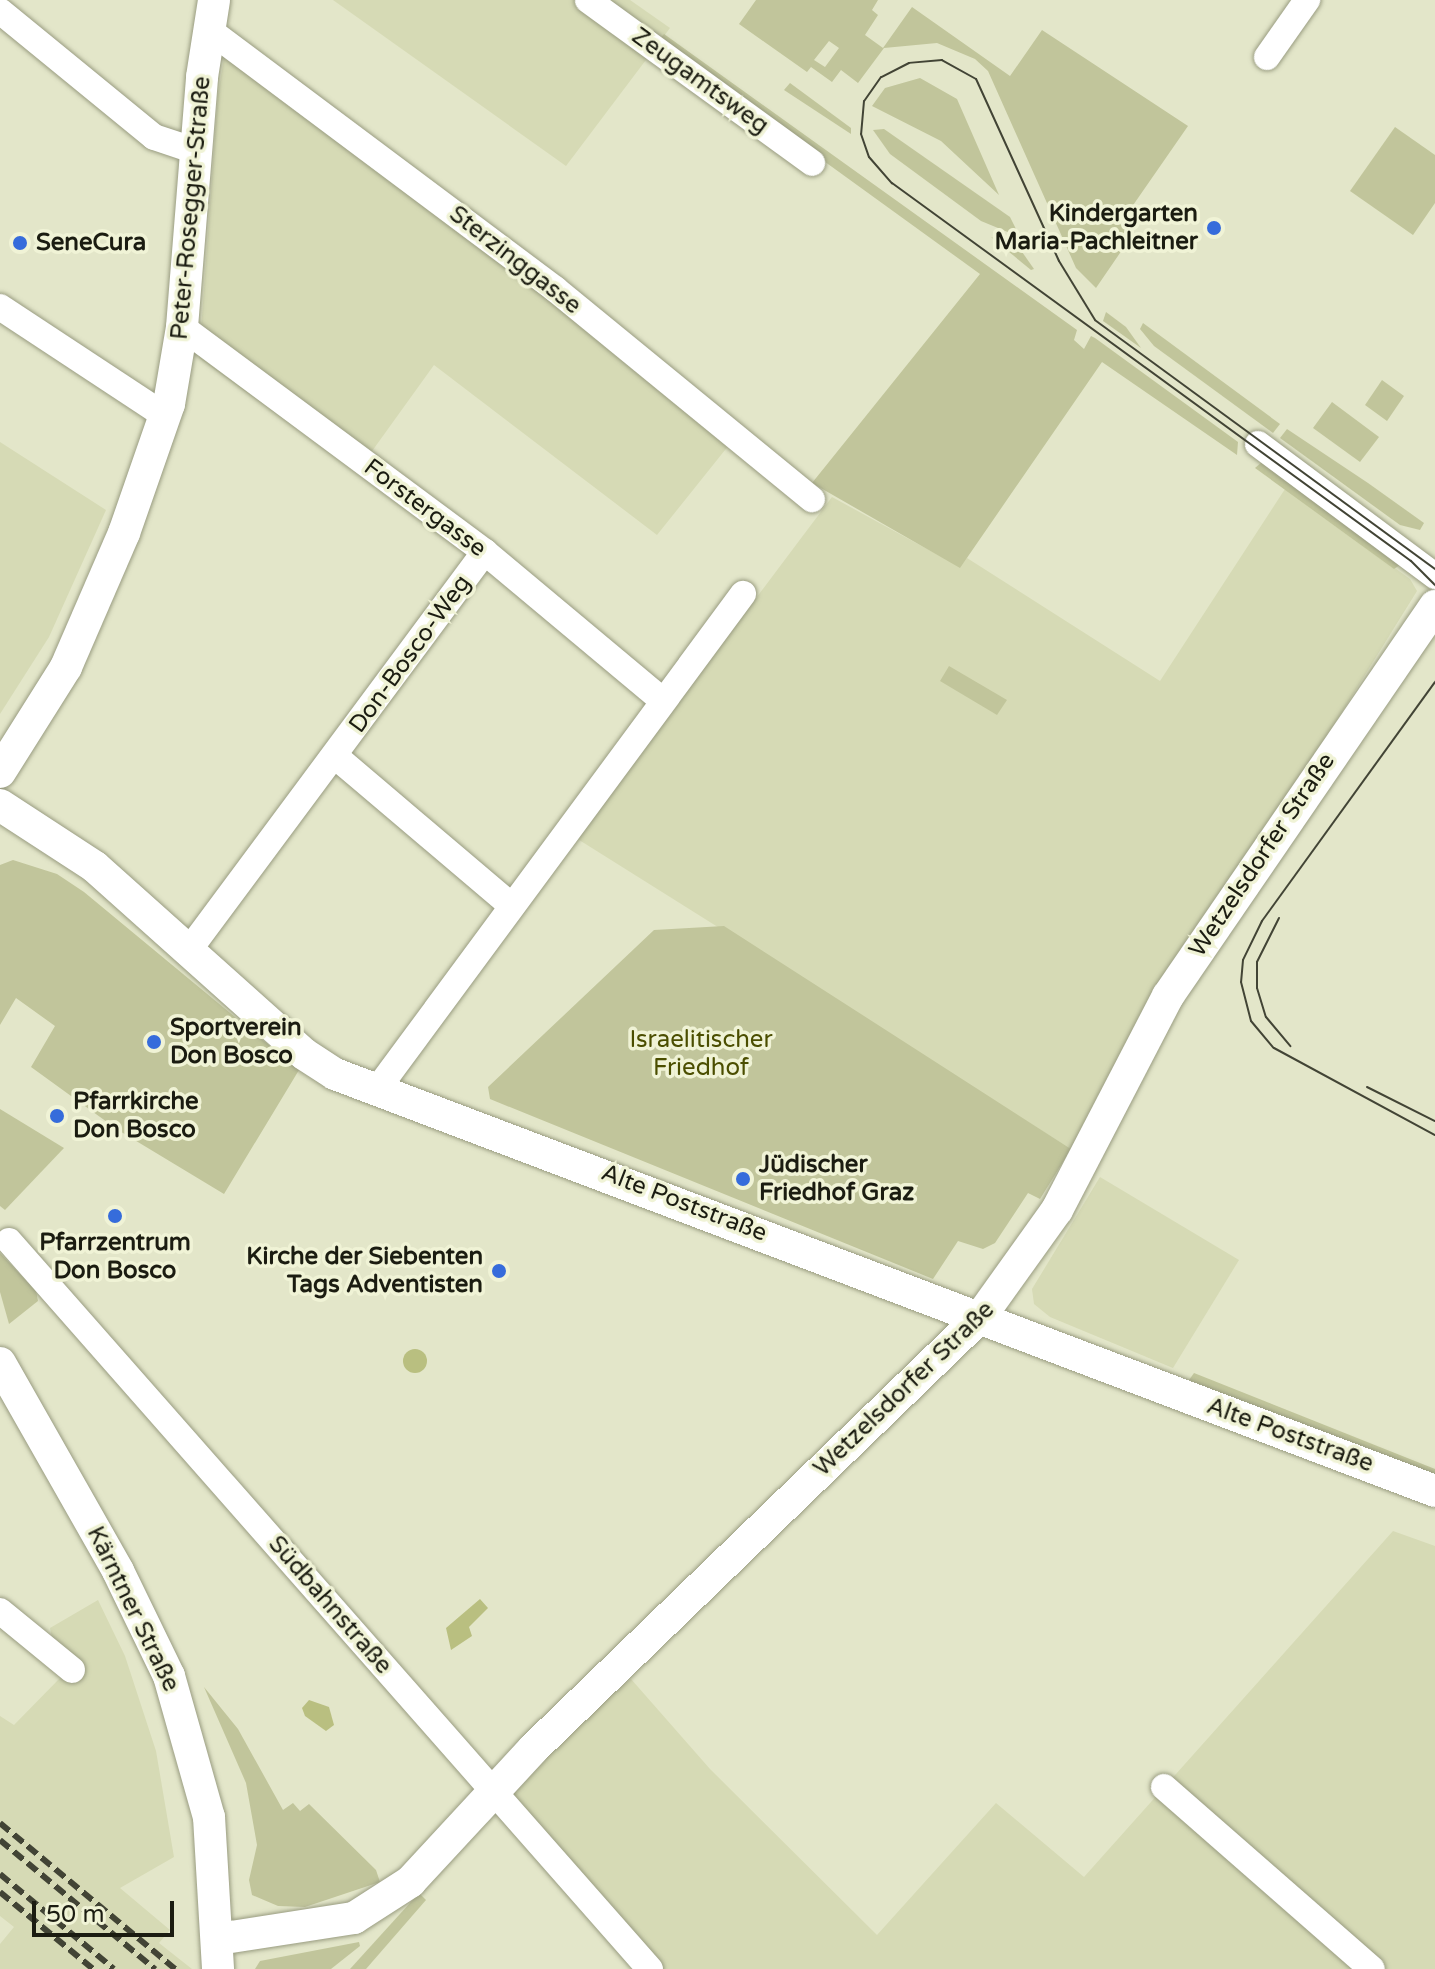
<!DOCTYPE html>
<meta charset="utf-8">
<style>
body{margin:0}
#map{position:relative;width:1435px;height:1969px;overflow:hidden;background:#e3e6c9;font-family:"Varela Round",sans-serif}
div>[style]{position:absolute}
.built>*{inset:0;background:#d6dab5}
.green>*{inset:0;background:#c1c59b}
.water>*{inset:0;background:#b9bf80}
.round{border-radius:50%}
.roads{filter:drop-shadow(0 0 2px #999c81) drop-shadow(0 0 2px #999c81)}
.minor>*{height:26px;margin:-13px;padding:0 13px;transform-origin:13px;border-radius:13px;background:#fff}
.major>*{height:32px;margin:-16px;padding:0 16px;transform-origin:16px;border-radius:16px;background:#fff}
.tram>*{height:2px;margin:-1px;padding:0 1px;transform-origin:1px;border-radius:1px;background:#424435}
.rail>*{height:6px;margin-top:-3px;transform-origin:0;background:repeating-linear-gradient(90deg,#424435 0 12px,transparent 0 18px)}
.dots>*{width:22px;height:22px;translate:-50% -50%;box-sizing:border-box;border:4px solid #f0f3d6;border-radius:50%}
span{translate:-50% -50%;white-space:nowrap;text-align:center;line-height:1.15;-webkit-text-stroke:7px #f0f3d6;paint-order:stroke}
.street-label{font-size:24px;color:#1b1c11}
.poi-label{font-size:24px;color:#1b1c11;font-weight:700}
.right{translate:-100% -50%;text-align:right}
.left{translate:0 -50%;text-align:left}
.park-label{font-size:24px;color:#4b4e00}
.scale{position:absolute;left:32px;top:1901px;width:142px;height:36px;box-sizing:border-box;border:4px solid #1b1c11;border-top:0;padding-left:10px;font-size:24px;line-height:28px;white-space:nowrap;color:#1b1c11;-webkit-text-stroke:6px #f0f3d6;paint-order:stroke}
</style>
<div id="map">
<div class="built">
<i style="clip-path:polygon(333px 0,630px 0,670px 28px,566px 166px)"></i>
<i style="clip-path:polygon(228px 33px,729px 445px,657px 535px,434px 365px,357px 472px,199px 358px,218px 95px)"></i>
<i style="clip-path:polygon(0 442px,106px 510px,49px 637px,0 714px)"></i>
<i style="clip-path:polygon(1285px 489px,1410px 579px,1417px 591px,1071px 1149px,576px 838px,832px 497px,960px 567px,967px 558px,1160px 681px)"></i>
<i style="clip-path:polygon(1100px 1177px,1239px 1260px,1173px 1368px,1050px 1317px,1034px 1304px,1032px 1289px)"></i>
<i style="clip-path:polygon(1393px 1531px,1435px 1546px,1435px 1969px,640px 1969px,484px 1791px,631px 1679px,710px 1769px,877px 1935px,996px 1803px,1084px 1877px)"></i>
<i style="clip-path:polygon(98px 1600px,125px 1656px,156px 1751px,174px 1857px,120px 1888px,170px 1930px,159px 1943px,192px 1969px,0 1969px,0 1944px,14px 1927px,0 1916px,0 1716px,14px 1725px,60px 1678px,50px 1628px)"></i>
</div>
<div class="green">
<i style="clip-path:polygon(evenodd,756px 0,878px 0,872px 10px,878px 15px,865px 35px,883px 48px,912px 7px,1010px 76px,1042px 30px,1188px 126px,1120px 224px,1133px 234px,1096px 288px,1076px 268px,988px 71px,975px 59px,937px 43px,884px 48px,858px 83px,841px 70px,832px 82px,811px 67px,807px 72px,739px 24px,756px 0,829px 41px,839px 48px,825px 67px,814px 60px,829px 41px)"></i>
<i style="clip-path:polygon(664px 34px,1077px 330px,1074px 340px,1084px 349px,1091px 336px,1095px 338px,1238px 442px,1237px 455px,1102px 362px,960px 568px,812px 483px,980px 274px,658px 41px)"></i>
<i style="clip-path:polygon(920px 78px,957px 99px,999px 195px,941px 141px,872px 106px,885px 88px)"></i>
<i style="clip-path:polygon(790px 83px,851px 128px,851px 134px,784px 90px)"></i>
<i style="clip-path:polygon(1395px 127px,1435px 155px,1435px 203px,1413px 235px,1350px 191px)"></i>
<i style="clip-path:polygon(884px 129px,1010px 217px,1020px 237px,981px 221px,890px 154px,873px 130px)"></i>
<i style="clip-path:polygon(991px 237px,1020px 249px,1034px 269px,1031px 270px)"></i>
<i style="clip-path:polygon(1106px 312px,1126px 327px,1141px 348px,1103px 321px)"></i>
<i style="clip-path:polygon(1143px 323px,1280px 424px,1273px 433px,1154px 346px,1140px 329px)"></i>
<i style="clip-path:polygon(1382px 380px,1404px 396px,1387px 421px,1365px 405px)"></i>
<i style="clip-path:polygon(1332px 402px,1379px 437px,1360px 462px,1313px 428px)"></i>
<i style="clip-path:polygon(1287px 429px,1368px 483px,1424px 523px,1420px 530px,1400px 525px,1280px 438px)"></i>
<i style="clip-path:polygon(1262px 462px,1400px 565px,1394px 569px,1255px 468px)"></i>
<i style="clip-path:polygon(949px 666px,1007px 700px,997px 715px,940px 681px)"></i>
<i style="clip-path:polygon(13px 860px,57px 874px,84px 892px,299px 1070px,224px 1194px,118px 1130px,31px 1067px,55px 1026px,16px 998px,0 1025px,0 865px)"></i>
<i style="clip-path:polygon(724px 926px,1071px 1149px,1040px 1199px,1028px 1193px,995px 1243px,983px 1249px,958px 1241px,933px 1279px,490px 1099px,488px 1087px,654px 930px)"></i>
<i style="clip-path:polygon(0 1109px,64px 1148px,5px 1210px,0 1206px)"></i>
<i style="clip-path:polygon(0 1253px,36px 1291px,38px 1301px,9px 1324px,0 1292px)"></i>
<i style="clip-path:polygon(1194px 1373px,1435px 1469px,1435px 1480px,1189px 1380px)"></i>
<i style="clip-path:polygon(204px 1687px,238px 1729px,283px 1810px,293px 1803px,300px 1811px,309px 1804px,376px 1870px,380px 1882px,305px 1907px,278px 1906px,252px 1895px,249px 1880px,257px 1845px,246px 1783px)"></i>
<i style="clip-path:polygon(419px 1893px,426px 1900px,366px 1969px,350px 1969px)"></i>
<i style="clip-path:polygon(359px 1942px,360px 1946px,331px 1969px,255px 1969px,260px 1961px)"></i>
</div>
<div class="water">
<i class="round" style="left:403px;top:1349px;width:24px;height:24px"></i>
<i style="clip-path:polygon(480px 1599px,488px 1608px,469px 1627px,472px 1636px,451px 1650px,446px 1628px)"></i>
<i style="clip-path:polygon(309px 1700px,329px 1707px,334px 1725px,326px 1731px,305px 1716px,302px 1708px)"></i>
</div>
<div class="roads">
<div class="minor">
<i style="left:588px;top:0;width:277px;rotate:36deg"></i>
<i style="left:0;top:11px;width:199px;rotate:39.3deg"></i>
<i style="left:154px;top:137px;width:47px;rotate:18.4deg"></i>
<i style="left:209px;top:30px;width:432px;rotate:36.8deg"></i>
<i style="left:555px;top:289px;width:332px;rotate:39.3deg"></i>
<i style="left:1267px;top:57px;width:70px;rotate:-54.9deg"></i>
<i style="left:0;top:307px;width:198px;rotate:33.4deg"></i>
<i style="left:182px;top:327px;width:377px;rotate:36.6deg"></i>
<i style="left:485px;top:552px;width:229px;rotate:39.9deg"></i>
<i style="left:1258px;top:444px;width:221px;rotate:36.7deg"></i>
<i style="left:335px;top:756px;width:232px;rotate:40.3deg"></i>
<i style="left:189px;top:950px;width:496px;rotate:-53.4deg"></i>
<i style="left:376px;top:1091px;width:618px;rotate:-53.56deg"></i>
<i style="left:9px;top:1241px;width:970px;rotate:48.64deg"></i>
<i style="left:0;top:1611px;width:93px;rotate:39.3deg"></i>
<i style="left:1164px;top:1787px;width:276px;rotate:41.2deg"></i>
</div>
<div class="major">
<i style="left:0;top:772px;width:124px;rotate:-57.8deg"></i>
<i style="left:66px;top:667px;width:146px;rotate:-66.6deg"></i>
<i style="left:124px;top:533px;width:137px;rotate:-70.8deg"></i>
<i style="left:169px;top:404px;width:78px;rotate:-80.4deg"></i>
<i style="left:182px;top:327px;width:251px;rotate:-85.4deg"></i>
<i style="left:202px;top:77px;width:78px;rotate:-81.1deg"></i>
<i style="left:0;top:805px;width:113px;rotate:33.1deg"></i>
<i style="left:95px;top:867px;width:280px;rotate:41.8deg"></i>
<i style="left:304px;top:1054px;width:37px;rotate:33deg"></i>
<i style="left:335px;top:1074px;width:1176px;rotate:20.76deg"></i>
<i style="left:0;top:1363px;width:239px;rotate:60.4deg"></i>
<i style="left:118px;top:1571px;width:117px;rotate:64.1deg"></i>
<i style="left:169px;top:1676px;width:147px;rotate:74.2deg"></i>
<i style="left:209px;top:1817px;width:152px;rotate:86.6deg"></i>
<i style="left:218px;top:1939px;width:138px;rotate:-8.8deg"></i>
<i style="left:354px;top:1918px;width:67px;rotate:-32.7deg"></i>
<i style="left:410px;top:1882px;width:181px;rotate:-47.2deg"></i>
<i style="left:533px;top:1749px;width:623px;rotate:-44.02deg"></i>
<i style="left:981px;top:1316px;width:130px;rotate:-54.4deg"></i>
<i style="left:1057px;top:1210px;width:241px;rotate:-62.6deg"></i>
<i style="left:1168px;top:996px;width:473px;rotate:-55.6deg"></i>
</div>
</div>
<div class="tram">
<i style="left:1435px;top:569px;width:421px;rotate:-143.8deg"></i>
<i style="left:1095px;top:320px;width:69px;rotate:-121.4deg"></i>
<i style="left:1059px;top:261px;width:200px;rotate:-114.5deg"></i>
<i style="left:976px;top:79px;width:39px;rotate:-151deg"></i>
<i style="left:942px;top:60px;width:33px;rotate:175deg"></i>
<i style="left:909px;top:63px;width:31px;rotate:153deg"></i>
<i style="left:881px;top:77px;width:29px;rotate:125deg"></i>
<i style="left:864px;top:101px;width:33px;rotate:95deg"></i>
<i style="left:861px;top:134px;width:24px;rotate:71deg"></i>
<i style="left:869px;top:157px;width:35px;rotate:49deg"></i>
<i style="left:892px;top:183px;width:642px;rotate:36.07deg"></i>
<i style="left:1411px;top:561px;width:34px;rotate:45deg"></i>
<i style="left:1435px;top:682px;width:295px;rotate:125.9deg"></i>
<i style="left:1262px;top:921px;width:43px;rotate:116deg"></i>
<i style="left:1243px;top:960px;width:22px;rotate:95deg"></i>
<i style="left:1241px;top:982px;width:40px;rotate:75.6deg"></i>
<i style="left:1251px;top:1021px;width:35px;rotate:50deg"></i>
<i style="left:1274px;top:1048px;width:183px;rotate:28.4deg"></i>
<i style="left:1279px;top:918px;width:49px;rotate:116.6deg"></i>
<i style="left:1257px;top:962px;width:26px;rotate:90deg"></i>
<i style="left:1257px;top:988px;width:30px;rotate:73deg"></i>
<i style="left:1266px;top:1017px;width:38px;rotate:50deg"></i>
<i style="left:1367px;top:1087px;width:76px;rotate:26.6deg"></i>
</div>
<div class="rail">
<i style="left:0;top:1823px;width:228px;rotate:39.8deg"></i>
<i style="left:0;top:1840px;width:202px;rotate:39.8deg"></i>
<i style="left:0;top:1874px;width:148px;rotate:39.8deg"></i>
<i style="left:0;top:1892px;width:121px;rotate:39.6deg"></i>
</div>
<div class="dots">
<i style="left:1214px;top:228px;background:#366cdb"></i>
<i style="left:20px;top:243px;background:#366cdb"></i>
<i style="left:154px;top:1042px;background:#366cdb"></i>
<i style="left:57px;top:1116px;background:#366cdb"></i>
<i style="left:743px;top:1179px;background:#366cdb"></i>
<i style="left:115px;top:1216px;background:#366cdb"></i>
<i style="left:499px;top:1271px;background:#366cdb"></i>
</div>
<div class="street-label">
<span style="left:700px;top:81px;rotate:36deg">Zeugamtsweg</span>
<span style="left:191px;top:208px;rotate:-85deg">Peter-Rosegger-Straße</span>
<span style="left:515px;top:260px;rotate:38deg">Sterzinggasse</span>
<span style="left:425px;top:508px;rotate:37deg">Forstergasse</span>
<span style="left:410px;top:654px;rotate:-54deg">Don-Bosco-Weg</span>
<span style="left:1262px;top:855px;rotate:-56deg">Wetzelsdorfer Straße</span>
<span style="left:684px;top:1203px;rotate:21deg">Alte Poststraße</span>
<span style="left:904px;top:1389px;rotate:-44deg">Wetzelsdorfer Straße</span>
<span style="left:1290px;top:1435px;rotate:20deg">Alte Poststraße</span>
<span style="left:330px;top:1605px;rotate:49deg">Südbahnstraße</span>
<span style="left:133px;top:1609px;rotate:64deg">Kärntner Straße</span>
</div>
<div class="poi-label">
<span class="right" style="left:1198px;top:228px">Kindergarten<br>Maria-Pachleitner</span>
<span class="left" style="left:36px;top:243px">SeneCura</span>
<span class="left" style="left:170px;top:1042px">Sportverein<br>Don Bosco</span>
<span class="left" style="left:73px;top:1116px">Pfarrkirche<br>Don Bosco</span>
<span class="left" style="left:759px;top:1179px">Jüdischer<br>Friedhof Graz</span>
<span style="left:115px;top:1257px">Pfarrzentrum<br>Don Bosco</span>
<span class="right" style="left:483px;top:1271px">Kirche der Siebenten<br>Tags Adventisten</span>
</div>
<div class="park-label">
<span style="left:701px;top:1054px">Israelitischer<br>Friedhof</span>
</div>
<div class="scale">50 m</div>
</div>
